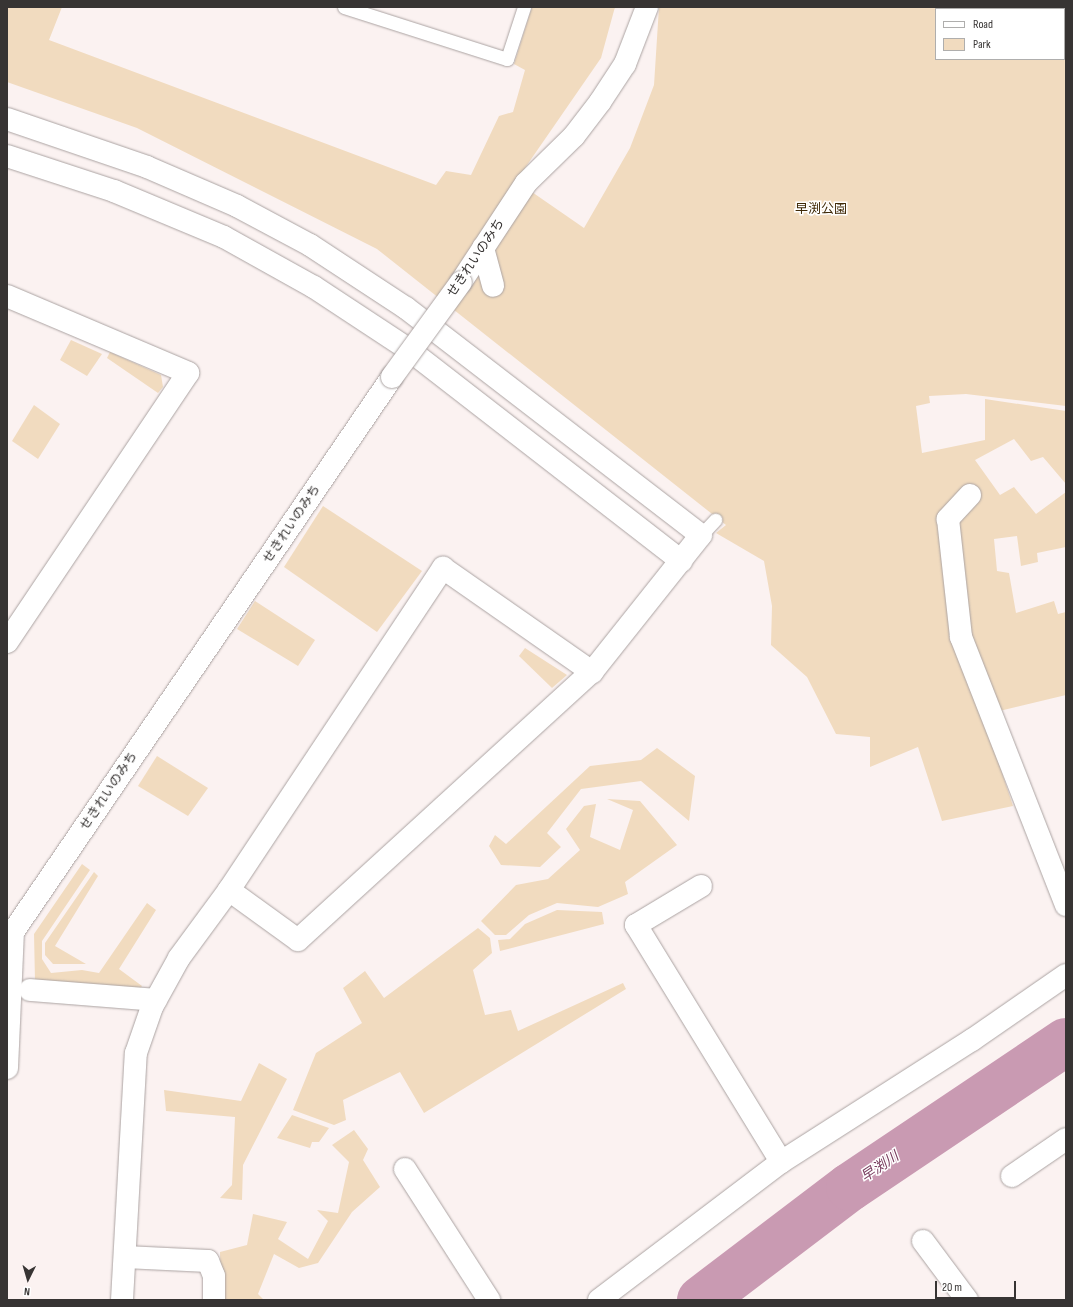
<!DOCTYPE html>
<meta charset="utf-8">
<style>
body{margin:0}
#map{position:relative;width:1073px;height:1307px;overflow:hidden;background:#fbf2f1;font-family:"Sofia Sans Condensed","Noto Sans JP",sans-serif}
div>[style]{position:absolute}
.green>*{inset:0;background:#f1dbbf}
.river>*{height:48px;margin:-24px;padding:0 24px;transform-origin:24px;border-radius:24px;background:#c99ab2}
.roads{filter:drop-shadow(0 0 1px #aba3a2) drop-shadow(0 0 1px #aba3a2)}
.lane>*{height:13px;margin:-6.5px;padding:0 6.5px;transform-origin:6.5px;border-radius:6.5px;background:#fff}
.street>*{height:22px;margin:-11px;padding:0 11px;transform-origin:11px;border-radius:11px;background:#fff}
.secondary>*{height:22px;margin:-11px;padding:0 11px;transform-origin:11px;border-radius:11px;background:#fff}
.bridges{filter:drop-shadow(0 0 1px #aba3a2) drop-shadow(0 0 1px #aba3a2)}
.street-bridge>*{height:22px;margin:-11px;padding:0 11px;transform-origin:11px;border-radius:11px;background:#fff}
span{translate:-50% -50%;white-space:nowrap;text-align:center;line-height:1.15;-webkit-text-stroke:3px #fff;paint-order:stroke}
.park-label{font-size:13px;color:#3f2907}
.street-label{font-size:13px;color:#373433}
.water-label{font-size:14px;color:#773a5c;font-style:italic}
.frame{position:absolute;inset:0;border:8px solid #373433;pointer-events:none}
.legend{position:absolute;left:935px;top:8px;width:130px;height:52px;box-sizing:border-box;background:#fff;border:1px solid #afaead;margin:0;padding:5px 7px;list-style:none;font-size:12px;color:#373433}
.legend li{display:flex;align-items:center;gap:8px;height:20px}
.legend b{width:20px;border:1px solid #afaead}
.north{position:absolute;left:8px;top:1259px;width:40px;height:40px;-webkit-text-stroke:3px #fff;paint-order:stroke;rotate:185deg;font-size:11px;font-weight:700;line-height:16px;text-align:center;color:#373433}
.north::after{content:'';display:block;margin:auto;width:14px;height:18px;background:#373433;clip-path:polygon(50% 0,100% 100%,50% 72%,0 100%)}
.scale{position:absolute;left:935px;top:1281px;width:81px;height:18px;box-sizing:border-box;border:2px solid #373433;border-top:0;padding-left:5px;font-size:12px;line-height:14px;white-space:nowrap;color:#373433;-webkit-text-stroke:3px #fff;paint-order:stroke}
</style>
<div id="map">
<div class="green">
<i style="clip-path:polygon(evenodd,7px 7px,62px 7px,49px 40px,436px 185px,446px 171px,471px 175px,499px 116px,513px 112px,525px 70px,514px 64px,532px 7px,615px 7px,601px 58px,516px 181px,584px 228px,630px 148px,654px 85px,659px 7px,1066px 7px,1066px 406px,966px 394px,929px 396px,930px 403px,916px 406px,922px 453px,985px 440px,985px 399px,1066px 411px,1066px 484px,1043px 457px,1031px 461px,1014px 439px,975px 460px,1000px 495px,1014px 487px,1036px 514px,1066px 492px,1066px 547px,1037px 553px,1038px 562px,1021px 566px,1017px 536px,994px 539px,997px 571px,1009px 573px,1016px 613px,1054px 601px,1058px 614px,1066px 612px,1066px 695px,983px 715px,1013px 806px,942px 821px,918px 747px,870px 767px,870px 737px,836px 734px,807px 677px,771px 645px,772px 606px,764px 561px,716px 533px,726px 525px,377px 249px,137px 128px,7px 82px,7px 7px,936px 9px,1064px 9px,1064px 59px,936px 59px,936px 9px)"></i>
<i style="clip-path:polygon(71px 340px,102px 354px,87px 376px,60px 360px)"></i>
<i style="clip-path:polygon(110px 352px,161px 375px,163px 387px,158px 393px,107px 358px)"></i>
<i style="clip-path:polygon(34px 405px,60px 424px,38px 459px,12px 441px)"></i>
<i style="clip-path:polygon(323px 506px,422px 571px,377px 632px,284px 567px)"></i>
<i style="clip-path:polygon(255px 601px,315px 640px,298px 666px,237px 629px)"></i>
<i style="clip-path:polygon(525px 648px,567px 675px,552px 688px,519px 656px)"></i>
<i style="clip-path:polygon(657px 748px,695px 776px,689px 821px,641px 781px,581px 789px,547px 833px,561px 847px,540px 867px,501px 865px,489px 846px,495px 835px,506px 844px,590px 766px,641px 760px)"></i>
<i style="clip-path:polygon(157px 756px,208px 788px,188px 816px,138px 786px)"></i>
<i style="clip-path:polygon(607px 799px,640px 801px,677px 845px,625px 882px,628px 894px,598px 907px,557px 903px,529px 915px,506px 935px,495px 935px,481px 921px,516px 885px,548px 879px,580px 850px,566px 829px,584px 806px,596px 804px,590px 837px,620px 850px,633px 810px)"></i>
<i style="clip-path:polygon(82px 864px,90px 870px,42px 941px,42px 959px,51px 973px,82px 970px,99px 973px,147px 903px,156px 910px,119px 969px,142px 986px,139px 990px,35px 981px,34px 934px)"></i>
<i style="clip-path:polygon(94px 872px,98px 876px,55px 946px,86px 964px,53px 964px,45px 955px,45px 943px)"></i>
<i style="clip-path:polygon(557px 910px,602px 912px,604px 924px,500px 951px,498px 940px,510px 939px,525px 924px)"></i>
<i style="clip-path:polygon(478px 928px,490px 938px,492px 953px,473px 970px,485px 1015px,511px 1010px,518px 1031px,623px 983px,626px 989px,424px 1113px,400px 1072px,343px 1100px,346px 1120px,334px 1125px,293px 1110px,316px 1053px,362px 1023px,343px 988px,365px 971px,384px 998px)"></i>
<i style="clip-path:polygon(259px 1063px,287px 1079px,243px 1165px,242px 1200px,220px 1198px,232px 1185px,235px 1117px,166px 1111px,164px 1090px,241px 1101px)"></i>
<i style="clip-path:polygon(292px 1115px,329px 1128px,319px 1142px,312px 1142px,310px 1148px,277px 1138px)"></i>
<i style="clip-path:polygon(354px 1130px,368px 1149px,363px 1160px,380px 1187px,352px 1212px,318px 1263px,299px 1268px,274px 1254px,258px 1294px,264px 1300px,221px 1300px,220px 1252px,247px 1245px,253px 1214px,287px 1222px,278px 1239px,308px 1259px,328px 1221px,317px 1210px,338px 1213px,349px 1162px,332px 1145px)"></i>
</div>
<div class="river">
<i style="left:701px;top:1300px;width:187px;rotate:-37.2deg"></i>
<i style="left:850px;top:1187px;width:260px;rotate:-33.9deg"></i>
</div>
<div class="roads">
<div class="lane">
<i style="left:344px;top:7px;width:171px;rotate:17.7deg"></i>
<i style="left:507px;top:59px;width:55px;rotate:-71.9deg"></i>
<i style="left:701px;top:535px;width:21px;rotate:-47deg"></i>
</div>
<div class="street">
<i style="left:483px;top:248px;width:39px;rotate:75deg"></i>
<i style="left:461px;top:282px;width:118px;rotate:-56.7deg"></i>
<i style="left:526px;top:183px;width:67px;rotate:-44.4deg"></i>
<i style="left:574px;top:136px;width:43px;rotate:-52.6deg"></i>
<i style="left:600px;top:102px;width:45px;rotate:-56.7deg"></i>
<i style="left:625px;top:64px;width:61px;rotate:-68.9deg"></i>
<i style="left:7px;top:296px;width:197px;rotate:23deg"></i>
<i style="left:188px;top:373px;width:324px;rotate:123.9deg"></i>
<i style="left:970px;top:495px;width:33px;rotate:133deg"></i>
<i style="left:948px;top:519px;width:119px;rotate:83.7deg"></i>
<i style="left:961px;top:637px;width:288px;rotate:68.6deg"></i>
<i style="left:701px;top:886px;width:76px;rotate:149deg"></i>
<i style="left:636px;top:925px;width:278px;rotate:58.5deg"></i>
<i style="left:229px;top:890px;width:85px;rotate:35.9deg"></i>
<i style="left:298px;top:940px;width:398px;rotate:-42.4deg"></i>
<i style="left:592px;top:672px;width:175px;rotate:-51.5deg"></i>
<i style="left:30px;top:990px;width:126px;rotate:4.5deg"></i>
<i style="left:7px;top:1068px;width:136px;rotate:-87.5deg"></i>
<i style="left:13px;top:932px;width:672px;rotate:-55.67deg"></i>
<i style="left:405px;top:1169px;width:156px;rotate:57.3deg"></i>
<i style="left:1012px;top:1176px;width:65px;rotate:-34.4deg"></i>
<i style="left:923px;top:1241px;width:74px;rotate:53.3deg"></i>
<i style="left:125px;top:1257px;width:83px;rotate:2.8deg"></i>
<i style="left:208px;top:1261px;width:16px;rotate:68deg"></i>
<i style="left:214px;top:1276px;width:24px;rotate:90deg"></i>
<i style="left:122px;top:1300px;width:247px;rotate:-86.8deg"></i>
<i style="left:136px;top:1053px;width:49px;rotate:-70.8deg"></i>
<i style="left:152px;top:1007px;width:56px;rotate:-61.1deg"></i>
<i style="left:179px;top:958px;width:84px;rotate:-53.7deg"></i>
<i style="left:229px;top:890px;width:387px;rotate:-56.4deg"></i>
<i style="left:443px;top:568px;width:182px;rotate:34.9deg"></i>
<i style="left:599px;top:1300px;width:228px;rotate:-37.2deg"></i>
<i style="left:781px;top:1162px;width:227px;rotate:-32.6deg"></i>
<i style="left:972px;top:1040px;width:114px;rotate:-34.7deg"></i>
</div>
<div class="secondary">
<i style="left:7px;top:119px;width:148px;rotate:18.9deg"></i>
<i style="left:147px;top:167px;width:98px;rotate:23.4deg"></i>
<i style="left:237px;top:206px;width:83px;rotate:28.1deg"></i>
<i style="left:310px;top:245px;width:115px;rotate:33.3deg"></i>
<i style="left:406px;top:308px;width:372px;rotate:37.6deg"></i>
<i style="left:7px;top:156px;width:113px;rotate:18.1deg"></i>
<i style="left:114px;top:191px;width:119px;rotate:22.7deg"></i>
<i style="left:224px;top:237px;width:103px;rotate:29.1deg"></i>
<i style="left:314px;top:287px;width:113px;rotate:33.4deg"></i>
<i style="left:408px;top:349px;width:346px;rotate:37.8deg"></i>
</div>
</div>
<div class="bridges">
<div class="street-bridge">
<i style="left:392px;top:377px;width:117px;rotate:-54deg"></i>
</div>
</div>
<div class="park-label">
<span style="left:821px;top:209px">早渕公園</span>
</div>
<div class="street-label">
<span style="left:476px;top:258px;rotate:-56deg">せきれいのみち</span>
<span style="left:292px;top:524px;rotate:-56deg">せきれいのみち</span>
<span style="left:109px;top:791px;rotate:-56deg">せきれいのみち</span>
</div>
<div class="water-label">
<span style="left:880px;top:1167px;rotate:-34deg">早渕川</span>
</div>
<div class="frame"></div>
<ul class="legend">
<li><b style="height:5px;background:#fff"></b>Road</li>
<li><b style="height:11px;background:#f1dbbf"></b>Park</li>
</ul>
<div class="north">N</div>
<div class="scale">20 m</div>
</div>
